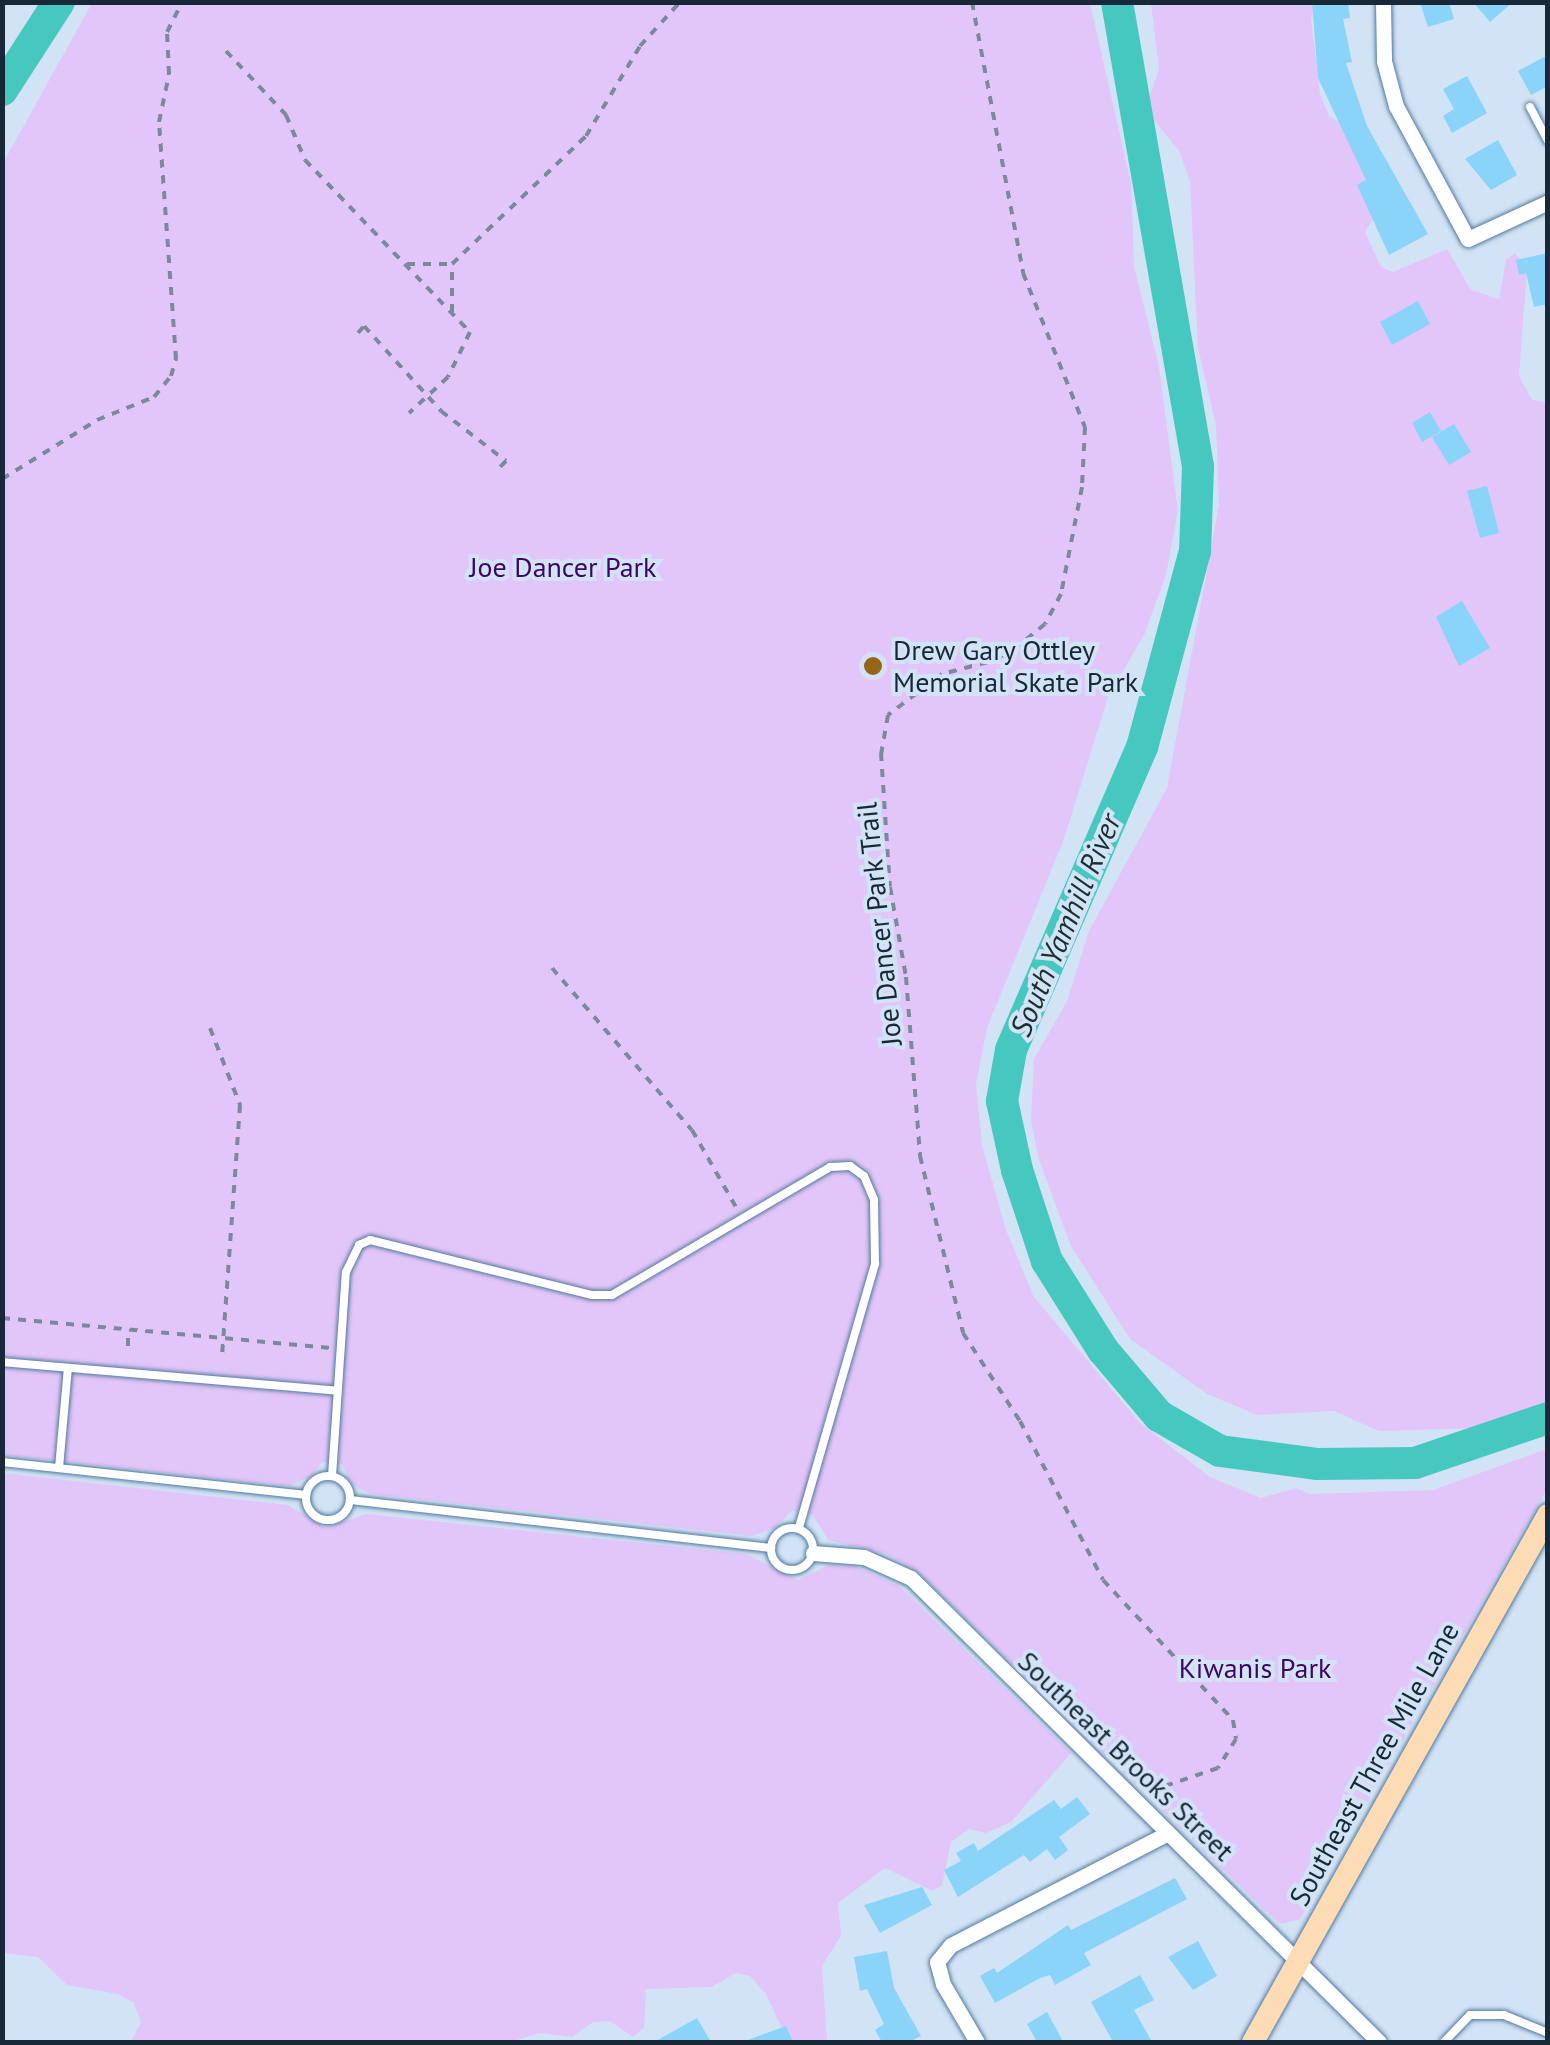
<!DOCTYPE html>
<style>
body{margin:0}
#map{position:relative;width:1550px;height:2045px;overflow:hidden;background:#d2e3f5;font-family:"PT Sans",sans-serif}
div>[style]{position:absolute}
.green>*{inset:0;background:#e3c6f9}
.river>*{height:32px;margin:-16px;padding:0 16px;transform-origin:16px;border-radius:16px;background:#46c8c1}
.building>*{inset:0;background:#89d4f8}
.path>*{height:4px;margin-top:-2px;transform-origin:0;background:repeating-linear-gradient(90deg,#798a9c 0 8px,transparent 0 16px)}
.roads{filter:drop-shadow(0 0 2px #527aa2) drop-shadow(0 0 2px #527aa2)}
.service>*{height:8px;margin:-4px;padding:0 4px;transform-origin:4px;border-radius:4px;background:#fff}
.service>.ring{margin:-4px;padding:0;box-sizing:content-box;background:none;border:8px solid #fff;border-radius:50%}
.minor>*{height:15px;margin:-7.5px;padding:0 7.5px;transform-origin:7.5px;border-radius:7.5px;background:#fff}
.primary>*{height:22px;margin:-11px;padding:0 11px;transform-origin:11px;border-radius:11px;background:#fddbb5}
.dots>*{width:28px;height:28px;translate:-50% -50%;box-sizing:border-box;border:5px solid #d2e3f5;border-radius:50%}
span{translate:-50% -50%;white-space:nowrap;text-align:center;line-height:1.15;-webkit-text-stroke:8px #d2e3f5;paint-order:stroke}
.park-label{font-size:28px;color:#41045f}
.poi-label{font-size:28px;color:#182839}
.left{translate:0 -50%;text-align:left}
.street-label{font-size:28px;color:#182839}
.water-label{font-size:30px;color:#19302e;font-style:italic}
.frame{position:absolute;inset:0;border:5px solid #182839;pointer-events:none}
</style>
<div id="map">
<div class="green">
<i style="clip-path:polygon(92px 3px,1090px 3px,1131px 183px,1134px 266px,1159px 367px,1178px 510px,1166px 575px,1144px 635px,1108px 697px,1064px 839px,987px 1028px,976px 1084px,982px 1145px,1006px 1230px,1034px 1297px,1140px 1423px,1210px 1477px,1261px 1498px,1296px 1488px,1310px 1494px,1433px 1490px,1547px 1449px,1547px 1489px,1300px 1919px,1281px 1924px,1271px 1916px,919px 1573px,886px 1554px,828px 1540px,813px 1515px,792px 1511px,775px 1528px,752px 1536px,371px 1494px,351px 1484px,342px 1464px,322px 1462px,312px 1476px,289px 1486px,3px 1455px,2px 165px)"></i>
<i style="clip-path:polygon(1151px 3px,1316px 3px,1311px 19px,1320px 94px,1329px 116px,1353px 131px,1367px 170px,1373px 219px,1365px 232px,1381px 267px,1393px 272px,1447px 249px,1471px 290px,1499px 299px,1506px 260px,1515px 253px,1527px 267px,1519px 376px,1532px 400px,1548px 402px,1547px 1406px,1481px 1428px,1379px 1431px,1334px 1411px,1257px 1415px,1207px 1394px,1130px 1339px,1071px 1246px,1039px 1160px,1031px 1121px,1034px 1059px,1067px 1001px,1089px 931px,1167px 788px,1219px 505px,1216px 425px,1198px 348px,1190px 181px,1179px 151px,1145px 109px,1159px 69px)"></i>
<i style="clip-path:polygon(3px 1473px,288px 1505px,326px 1528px,366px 1514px,746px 1554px,798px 1580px,829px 1565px,855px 1566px,899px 1586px,1071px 1753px,1011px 1822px,986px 1833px,969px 1829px,951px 1842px,942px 1886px,932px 1891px,885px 1868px,838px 1903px,841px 1936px,822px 1966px,827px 2042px,788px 2042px,766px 1994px,750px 1976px,736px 1973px,711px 1987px,646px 1989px,644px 2028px,633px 2037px,610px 2021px,593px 2022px,572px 2037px,540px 2033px,510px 2042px,131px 2042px,141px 2022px,134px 2003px,118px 1994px,67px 1985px,38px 1957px,2px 1953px)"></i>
</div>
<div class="river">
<i style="left:1117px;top:2px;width:472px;rotate:80.1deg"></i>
<i style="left:1198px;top:467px;width:84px;rotate:92deg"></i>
<i style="left:1195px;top:551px;width:203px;rotate:105.1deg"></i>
<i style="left:1142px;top:747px;width:330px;rotate:113.4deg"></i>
<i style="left:1011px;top:1050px;width:52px;rotate:100deg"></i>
<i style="left:1002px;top:1101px;width:71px;rotate:77.7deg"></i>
<i style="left:1017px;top:1170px;width:96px;rotate:71.8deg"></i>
<i style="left:1047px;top:1261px;width:105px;rotate:57.8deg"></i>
<i style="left:1103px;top:1350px;width:87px;rotate:49.7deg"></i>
<i style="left:1159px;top:1416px;width:70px;rotate:29.8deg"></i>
<i style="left:1220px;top:1451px;width:99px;rotate:7.6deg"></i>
<i style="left:1318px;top:1464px;width:97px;rotate:-0.6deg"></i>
<i style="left:1415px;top:1463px;width:140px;rotate:-18.7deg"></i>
<i style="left:2px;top:90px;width:105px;rotate:-57.1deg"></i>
</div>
<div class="building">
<i style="clip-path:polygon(1312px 2px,1348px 2px,1350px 18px,1343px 19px,1352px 62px,1346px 63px,1367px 126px,1428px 234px,1389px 255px,1357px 185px,1366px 180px,1318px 78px)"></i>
<i style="clip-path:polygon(1420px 2px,1449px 2px,1454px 19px,1428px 27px)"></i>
<i style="clip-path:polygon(1473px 2px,1513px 2px,1490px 22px)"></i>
<i style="clip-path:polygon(1548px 55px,1548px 86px,1531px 95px,1518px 71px)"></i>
<i style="clip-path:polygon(1467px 76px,1487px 113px,1452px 133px,1443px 116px,1454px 109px,1443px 89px)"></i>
<i style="clip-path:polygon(1498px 140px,1517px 175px,1491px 190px,1465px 159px)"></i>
<i style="clip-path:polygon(1548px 253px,1548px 304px,1534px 307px,1526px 273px,1519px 275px,1516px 260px)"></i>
<i style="clip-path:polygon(1418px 301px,1430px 324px,1392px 345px,1380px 322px)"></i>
<i style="clip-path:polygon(1430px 412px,1441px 431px,1422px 442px,1412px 423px)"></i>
<i style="clip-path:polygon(1454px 424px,1471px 452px,1449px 465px,1432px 437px)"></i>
<i style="clip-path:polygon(1487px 486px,1499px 533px,1480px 538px,1467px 491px)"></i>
<i style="clip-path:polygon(1462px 601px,1490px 648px,1459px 666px,1436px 617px)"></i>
<i style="clip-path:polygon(1077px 1797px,1090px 1814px,1059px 1837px,1068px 1850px,1055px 1860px,1047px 1849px,1030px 1862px,1024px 1855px,958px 1897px,944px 1870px,961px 1861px,956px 1853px,974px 1843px,978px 1851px,1054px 1800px,1061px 1809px)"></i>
<i style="clip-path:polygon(1175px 1878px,1187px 1899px,1084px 1953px,1091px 1965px,1055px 1985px,1050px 1975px,1040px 1978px,995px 2003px,980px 1976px,994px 1968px,997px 1973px,1068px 1925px,1071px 1930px)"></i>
<i style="clip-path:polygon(922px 1887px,932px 1905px,880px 1933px,864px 1905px)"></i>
<i style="clip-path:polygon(1198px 1941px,1217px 1976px,1193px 1990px,1168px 1957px)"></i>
<i style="clip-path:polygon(887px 1951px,894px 1988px,921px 2036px,909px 2042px,882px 2042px,875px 2030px,884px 2024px,867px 1989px,860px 1991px,854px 1957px)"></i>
<i style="clip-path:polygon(1140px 1975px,1154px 2000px,1134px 2010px,1152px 2042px,1113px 2042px,1091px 2002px)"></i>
<i style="clip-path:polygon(1047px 2012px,1058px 2032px,1063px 2042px,1037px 2042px,1027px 2024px)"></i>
<i style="clip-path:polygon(697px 2018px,711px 2042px,654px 2042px)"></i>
<i style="clip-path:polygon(786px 2026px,793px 2042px,745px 2042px,745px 2041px)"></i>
</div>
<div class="path">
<i style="left:972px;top:2px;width:276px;rotate:79.3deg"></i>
<i style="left:1023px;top:273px;width:166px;rotate:68.1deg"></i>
<i style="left:1085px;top:427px;width:60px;rotate:92.9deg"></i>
<i style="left:1082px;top:487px;width:109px;rotate:101.1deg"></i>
<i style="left:1061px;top:594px;width:34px;rotate:118deg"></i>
<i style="left:1045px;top:624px;width:54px;rotate:141deg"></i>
<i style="left:1003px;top:658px;width:63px;rotate:165.3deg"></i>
<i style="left:942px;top:674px;width:68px;rotate:142.8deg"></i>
<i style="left:888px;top:715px;width:39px;rotate:100deg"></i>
<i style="left:881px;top:753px;width:134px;rotate:86.2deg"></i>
<i style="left:890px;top:887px;width:91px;rotate:79.9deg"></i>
<i style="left:906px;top:977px;width:180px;rotate:85.5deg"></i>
<i style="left:920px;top:1156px;width:182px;rotate:76.3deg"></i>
<i style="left:963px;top:1333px;width:105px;rotate:57.1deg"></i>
<i style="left:1020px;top:1421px;width:179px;rotate:62.4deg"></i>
<i style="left:1103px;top:1580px;width:191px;rotate:47.1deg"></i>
<i style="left:1233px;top:1720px;width:19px;rotate:81deg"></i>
<i style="left:1236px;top:1739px;width:34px;rotate:122deg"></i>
<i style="left:1218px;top:1768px;width:72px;rotate:161.3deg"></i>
<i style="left:226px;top:51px;width:88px;rotate:46.8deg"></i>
<i style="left:286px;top:115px;width:49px;rotate:67.1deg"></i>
<i style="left:305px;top:160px;width:238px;rotate:46.2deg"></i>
<i style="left:470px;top:332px;width:50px;rotate:116.1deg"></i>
<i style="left:448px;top:377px;width:53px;rotate:137.3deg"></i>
<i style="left:407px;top:264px;width:45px"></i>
<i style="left:452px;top:264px;width:185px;rotate:-43.7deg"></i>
<i style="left:586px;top:136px;width:105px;rotate:-59deg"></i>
<i style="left:640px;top:46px;width:59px;rotate:-47.7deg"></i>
<i style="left:452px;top:312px;width:48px;rotate:-90deg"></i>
<i style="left:358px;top:333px;width:9px;rotate:-49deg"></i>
<i style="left:364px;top:326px;width:115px;rotate:47.8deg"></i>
<i style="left:441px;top:411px;width:82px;rotate:37.6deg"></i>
<i style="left:506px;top:461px;width:10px;rotate:135deg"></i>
<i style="left:2px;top:479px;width:112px;rotate:-31.8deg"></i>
<i style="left:97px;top:420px;width:61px;rotate:-22deg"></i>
<i style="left:154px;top:397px;width:27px;rotate:-51deg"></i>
<i style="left:171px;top:376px;width:18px;rotate:-74deg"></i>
<i style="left:176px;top:359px;width:238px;rotate:-94.1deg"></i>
<i style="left:159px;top:122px;width:49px;rotate:-78.2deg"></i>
<i style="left:169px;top:74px;width:42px;rotate:-92.7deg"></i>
<i style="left:167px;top:32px;width:34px;rotate:-63deg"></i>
<i style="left:552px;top:968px;width:214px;rotate:49.2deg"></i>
<i style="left:692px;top:1130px;width:91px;rotate:60.3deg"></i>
<i style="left:210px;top:1028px;width:83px;rotate:68.7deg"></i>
<i style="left:240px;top:1105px;width:250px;rotate:94.1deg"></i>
<i style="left:2px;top:1318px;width:330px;rotate:5.2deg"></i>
<i style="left:128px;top:1346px;width:15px;rotate:-90deg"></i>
</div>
<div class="roads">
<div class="service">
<i style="left:1530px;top:107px;width:38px;rotate:62deg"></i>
<i style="left:2px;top:1362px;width:336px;rotate:4.9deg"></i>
<i style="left:2px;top:1462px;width:306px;rotate:6.2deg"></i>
<i style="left:59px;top:1468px;width:100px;rotate:-84.9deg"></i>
<i class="ring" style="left:306px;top:1476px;width:36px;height:36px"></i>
<i style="left:332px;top:1476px;width:204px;rotate:-86.1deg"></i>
<i style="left:346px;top:1272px;width:30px;rotate:-64deg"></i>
<i style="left:359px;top:1245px;width:12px;rotate:-24deg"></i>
<i style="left:370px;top:1240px;width:229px;rotate:13.9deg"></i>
<i style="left:592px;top:1295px;width:20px"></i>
<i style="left:612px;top:1295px;width:253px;rotate:-30.4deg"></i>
<i style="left:830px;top:1167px;width:20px;rotate:-3deg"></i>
<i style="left:850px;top:1166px;width:17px;rotate:36deg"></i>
<i style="left:864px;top:1176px;width:26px;rotate:67deg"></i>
<i style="left:874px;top:1200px;width:64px;rotate:89.1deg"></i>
<i style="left:875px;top:1264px;width:275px;rotate:106.1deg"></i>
<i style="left:350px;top:1500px;width:424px;rotate:6.5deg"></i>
<i class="ring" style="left:771px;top:1528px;width:34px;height:34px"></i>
<i style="left:1444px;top:2042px;width:37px;rotate:-46deg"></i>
<i style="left:1470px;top:2015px;width:34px"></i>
<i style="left:1504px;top:2015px;width:48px;rotate:22.2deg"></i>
</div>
<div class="minor">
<i style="left:1383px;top:2px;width:59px;rotate:89deg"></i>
<i style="left:1384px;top:61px;width:47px;rotate:75.1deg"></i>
<i style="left:1396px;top:106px;width:151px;rotate:61.6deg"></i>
<i style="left:1468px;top:239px;width:88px;rotate:-24.8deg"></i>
<i style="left:813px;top:1553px;width:51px;rotate:4.5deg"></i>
<i style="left:864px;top:1557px;width:51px;rotate:24.1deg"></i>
<i style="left:911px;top:1578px;width:659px;rotate:44.75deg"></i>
<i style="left:977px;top:2042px;width:67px;rotate:-120.4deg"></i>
<i style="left:943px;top:1984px;width:23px;rotate:-105deg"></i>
<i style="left:937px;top:1962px;width:22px;rotate:-51deg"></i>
<i style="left:951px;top:1945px;width:244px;rotate:-27.3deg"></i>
</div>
<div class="primary">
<i style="left:1253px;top:2042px;width:604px;rotate:-60.76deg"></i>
</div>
</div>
<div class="dots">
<i style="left:873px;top:666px;background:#98641a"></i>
</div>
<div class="park-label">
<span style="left:563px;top:567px">Joe Dancer Park</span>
<span style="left:1255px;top:1668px">Kiwanis Park</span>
</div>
<div class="poi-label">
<span class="left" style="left:893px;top:666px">Drew Gary Ottley<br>Memorial Skate Park</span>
</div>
<div class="street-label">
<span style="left:879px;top:924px;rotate:-96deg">Joe Dancer Park Trail</span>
<span style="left:1126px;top:1756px;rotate:44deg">Southeast Brooks Street</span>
<span style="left:1374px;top:1764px;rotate:-61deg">Southeast Three Mile Lane</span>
</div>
<div class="water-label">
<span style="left:1065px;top:925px;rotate:-67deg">South Yamhill River</span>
</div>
<div class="frame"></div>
</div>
